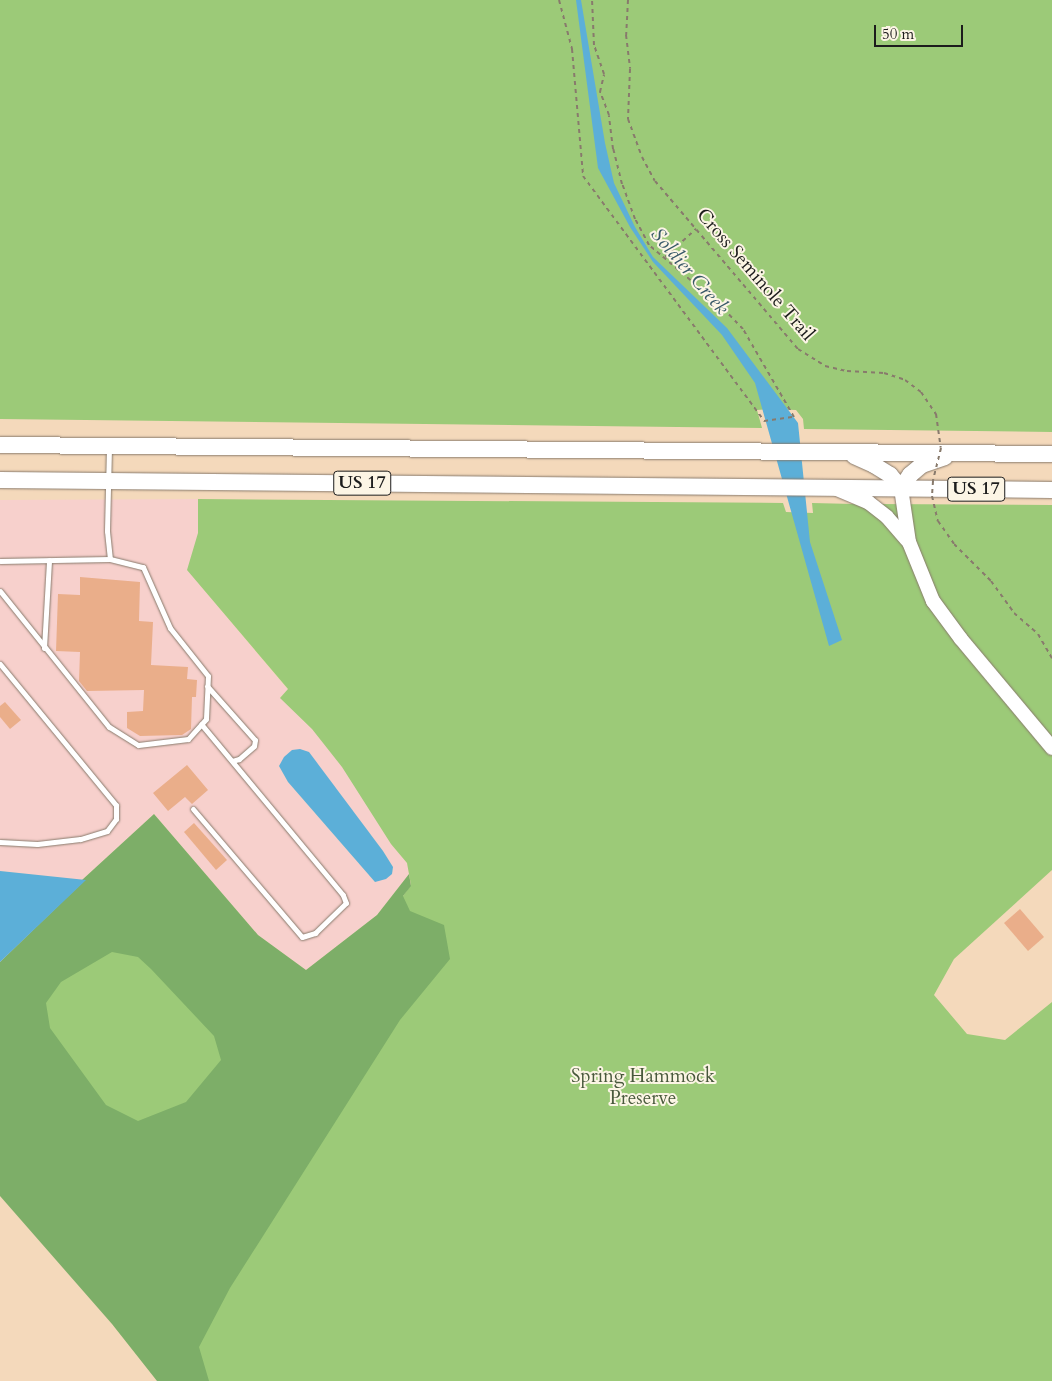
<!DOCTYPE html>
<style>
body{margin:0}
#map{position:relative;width:1052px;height:1381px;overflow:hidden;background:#f4d9bb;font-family:Cardo,serif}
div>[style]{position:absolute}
.built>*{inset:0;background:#f7d0cc}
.green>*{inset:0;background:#9cca78}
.forest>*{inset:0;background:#7dae68}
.water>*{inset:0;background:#5cafd8}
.building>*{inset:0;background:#eaae8a}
.path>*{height:2px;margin-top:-1px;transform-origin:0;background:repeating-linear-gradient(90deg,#887a6c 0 4px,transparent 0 8px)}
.roads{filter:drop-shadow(0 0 1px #887a6c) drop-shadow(0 0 1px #887a6c)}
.lane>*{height:5px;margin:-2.5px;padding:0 2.5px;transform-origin:2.5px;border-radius:2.5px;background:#fff}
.secondary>*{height:14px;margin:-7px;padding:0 7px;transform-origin:7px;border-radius:7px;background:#fff}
.primary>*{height:16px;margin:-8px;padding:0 8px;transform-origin:8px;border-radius:8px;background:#fff}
.path-bridge>*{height:2px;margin-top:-1px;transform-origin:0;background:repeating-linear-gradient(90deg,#887a6c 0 4px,transparent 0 8px)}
span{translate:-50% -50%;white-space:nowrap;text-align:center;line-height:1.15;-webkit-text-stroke:4px #fcf5e5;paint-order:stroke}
.shield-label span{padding:1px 4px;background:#fcf5e5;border:1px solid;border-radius:4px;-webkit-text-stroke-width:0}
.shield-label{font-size:18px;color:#1c1c1c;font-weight:700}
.street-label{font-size:19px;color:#1c1c1c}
.park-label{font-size:19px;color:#49593c}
.water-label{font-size:20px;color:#365767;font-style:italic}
.scale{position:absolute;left:874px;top:25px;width:89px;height:22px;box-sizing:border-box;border:2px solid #1c1c1c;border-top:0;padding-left:6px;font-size:15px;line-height:18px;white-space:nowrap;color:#1c1c1c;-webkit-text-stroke:4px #fcf5e5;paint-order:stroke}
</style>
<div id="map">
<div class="built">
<i style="clip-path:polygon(evenodd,198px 499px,200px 585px,288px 690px,280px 697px,331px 748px,391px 844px,407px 863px,409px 874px,377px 915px,306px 970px,258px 935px,154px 814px,82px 880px,0 871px,0 500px,198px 499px,308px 752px,383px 851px,393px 867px,392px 874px,375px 882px,288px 782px,279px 766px,308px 752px)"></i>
</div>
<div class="green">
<i style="clip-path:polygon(0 0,1052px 0,1052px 432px,804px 429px,803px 419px,796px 410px,769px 409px,757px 410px,762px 428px,0 419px)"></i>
<i style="clip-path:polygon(198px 499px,783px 503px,786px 512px,813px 513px,812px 503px,854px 504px,860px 506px,874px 504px,1052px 505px,1052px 870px,954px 959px,934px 995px,967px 1034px,1005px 1040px,1052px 1002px,1052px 1381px,171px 1381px,0 976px,162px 834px,297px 996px,403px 896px,411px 885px,407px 863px,391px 844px,342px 767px,312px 729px,280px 698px,288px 689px,187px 570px,198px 533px)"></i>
</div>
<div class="forest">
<i style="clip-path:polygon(evenodd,154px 814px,258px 935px,306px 970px,377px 915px,409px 874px,411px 886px,403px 896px,410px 911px,444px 925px,450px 959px,400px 1020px,230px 1288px,199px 1347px,209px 1381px,157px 1381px,112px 1324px,0 1196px,0 962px,85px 880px,82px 880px,154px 814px,112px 952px,138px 957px,151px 969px,214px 1036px,221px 1060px,186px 1102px,138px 1121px,106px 1105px,50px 1028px,46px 1003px,61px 982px,112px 952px)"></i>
</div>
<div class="water">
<i style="clip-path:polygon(576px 0,581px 0,605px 143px,614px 183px,635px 227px,653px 257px,727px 328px,798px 423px,810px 542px,842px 640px,829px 646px,755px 383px,722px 335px,653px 262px,630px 227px,598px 168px)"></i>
<i style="clip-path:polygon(300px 749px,309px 752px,383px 851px,393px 867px,392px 874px,386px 879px,375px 882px,288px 782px,279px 766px,284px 757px,292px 750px)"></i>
<i style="clip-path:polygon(0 871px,86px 880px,0 962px)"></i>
</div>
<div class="building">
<i style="clip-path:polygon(80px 577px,140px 582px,139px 621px,153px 622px,151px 665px,188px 667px,187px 679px,197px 680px,196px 697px,192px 697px,191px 729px,182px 735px,140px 736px,127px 728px,127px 712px,143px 711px,144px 690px,87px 691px,79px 681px,80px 652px,56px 651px,58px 594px,80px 595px)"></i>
<i style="clip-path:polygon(5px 702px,21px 720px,10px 729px,0 717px,0 706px)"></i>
<i style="clip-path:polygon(187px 765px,208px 790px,192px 804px,185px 797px,168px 811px,153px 793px)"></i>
<i style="clip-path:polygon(194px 823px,227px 860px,216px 870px,184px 832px)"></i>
<i style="clip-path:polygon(1020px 909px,1044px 937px,1028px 951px,1004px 923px)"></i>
</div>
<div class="path">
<i style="left:559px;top:0;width:51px;rotate:75.1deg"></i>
<i style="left:572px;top:49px;width:127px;rotate:85deg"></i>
<i style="left:583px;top:176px;width:305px;rotate:53.5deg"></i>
<i style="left:764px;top:421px;width:30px;rotate:-8deg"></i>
<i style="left:794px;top:417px;width:102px;rotate:-120.1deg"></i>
<i style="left:743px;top:329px;width:32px;rotate:-134deg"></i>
<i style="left:721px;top:306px;width:94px;rotate:-139.7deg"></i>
<i style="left:649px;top:245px;width:30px;rotate:-118deg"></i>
<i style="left:635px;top:219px;width:37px;rotate:-110deg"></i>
<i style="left:622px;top:184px;width:36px;rotate:-104deg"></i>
<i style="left:613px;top:149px;width:34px;rotate:-97deg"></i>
<i style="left:609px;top:115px;width:25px;rotate:-111deg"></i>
<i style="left:600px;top:92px;width:18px;rotate:-77deg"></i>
<i style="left:604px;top:74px;width:31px;rotate:-109deg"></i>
<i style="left:594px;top:45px;width:45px;rotate:-92.5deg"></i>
<i style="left:628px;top:0;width:35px;rotate:93deg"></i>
<i style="left:626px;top:35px;width:34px;rotate:83deg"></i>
<i style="left:630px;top:69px;width:50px;rotate:92.3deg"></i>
<i style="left:628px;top:119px;width:40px;rotate:69.8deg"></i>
<i style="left:642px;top:157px;width:27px;rotate:62deg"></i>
<i style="left:655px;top:181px;width:221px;rotate:49.6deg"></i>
<i style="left:798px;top:349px;width:32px;rotate:32deg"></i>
<i style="left:825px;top:366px;width:23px;rotate:13deg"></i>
<i style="left:847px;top:371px;width:37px;rotate:3deg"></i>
<i style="left:884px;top:373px;width:22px;rotate:18deg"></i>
<i style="left:905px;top:380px;width:20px;rotate:37deg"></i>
<i style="left:921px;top:392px;width:27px;rotate:56deg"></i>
<i style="left:665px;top:257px;width:42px;rotate:-42.1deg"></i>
<i style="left:938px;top:521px;width:28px;rotate:55deg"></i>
<i style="left:954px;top:544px;width:52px;rotate:45deg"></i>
<i style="left:991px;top:581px;width:39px;rotate:54deg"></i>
<i style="left:1014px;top:613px;width:32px;rotate:41deg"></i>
<i style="left:1038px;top:634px;width:28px;rotate:60deg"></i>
</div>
<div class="roads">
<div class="lane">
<i style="left:109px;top:448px;width:83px;rotate:91.4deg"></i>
<i style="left:107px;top:531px;width:28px;rotate:84deg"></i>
<i style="left:0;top:561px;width:110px;rotate:-1deg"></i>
<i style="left:110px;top:559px;width:34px;rotate:14deg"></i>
<i style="left:143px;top:567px;width:67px;rotate:66.1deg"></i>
<i style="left:170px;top:628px;width:61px;rotate:51.6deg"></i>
<i style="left:208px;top:676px;width:43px;rotate:92.7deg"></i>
<i style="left:206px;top:719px;width:27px;rotate:132deg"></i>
<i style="left:188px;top:739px;width:50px;rotate:173.2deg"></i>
<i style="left:138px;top:745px;width:34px;rotate:-148deg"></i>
<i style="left:109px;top:727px;width:174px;rotate:-128.7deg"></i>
<i style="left:44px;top:648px;width:88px;rotate:-86.7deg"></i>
<i style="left:0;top:664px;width:183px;rotate:50.6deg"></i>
<i style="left:116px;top:805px;width:14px;rotate:90deg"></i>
<i style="left:116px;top:819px;width:15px;rotate:127deg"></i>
<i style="left:107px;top:831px;width:28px;rotate:163deg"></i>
<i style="left:80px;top:839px;width:43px;rotate:173.4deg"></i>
<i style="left:37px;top:844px;width:37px;rotate:-177deg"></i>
<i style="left:207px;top:686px;width:72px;rotate:48.4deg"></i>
<i style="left:255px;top:740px;width:6px;rotate:99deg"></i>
<i style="left:254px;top:746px;width:20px;rotate:139deg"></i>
<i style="left:239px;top:759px;width:7px;rotate:164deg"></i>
<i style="left:193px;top:809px;width:168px;rotate:49.6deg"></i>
<i style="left:302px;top:937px;width:14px;rotate:-17deg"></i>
<i style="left:315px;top:933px;width:43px;rotate:-44.1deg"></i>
<i style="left:346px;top:903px;width:9px;rotate:-111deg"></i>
<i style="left:343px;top:895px;width:222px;rotate:-129.7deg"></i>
</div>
<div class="secondary">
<i style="left:901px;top:488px;width:55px;rotate:81.6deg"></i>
<i style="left:909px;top:542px;width:64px;rotate:67.9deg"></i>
<i style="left:933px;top:601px;width:47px;rotate:53.6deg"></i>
<i style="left:961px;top:639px;width:142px;rotate:50.1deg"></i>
<i style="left:837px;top:489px;width:34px;rotate:23deg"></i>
<i style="left:868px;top:502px;width:24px;rotate:38deg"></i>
<i style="left:887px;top:517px;width:30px;rotate:49deg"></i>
</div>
<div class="primary">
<i style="left:0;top:445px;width:1052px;rotate:0.49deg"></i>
<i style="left:854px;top:456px;width:22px;rotate:24deg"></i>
<i style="left:874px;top:465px;width:19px;rotate:32deg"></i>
<i style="left:890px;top:475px;width:17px;rotate:50deg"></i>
<i style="left:0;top:480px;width:1052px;rotate:0.54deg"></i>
<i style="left:901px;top:488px;width:16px;rotate:-55deg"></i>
<i style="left:910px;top:475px;width:16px;rotate:-40deg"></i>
<i style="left:922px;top:465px;width:24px;rotate:-19deg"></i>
</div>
</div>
<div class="path-bridge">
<i style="left:936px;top:414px;width:34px;rotate:82deg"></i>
<i style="left:941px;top:448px;width:34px;rotate:104deg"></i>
<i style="left:933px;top:481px;width:15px;rotate:94deg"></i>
<i style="left:932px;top:496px;width:26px;rotate:77deg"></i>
</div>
<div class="shield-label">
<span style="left:362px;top:483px">US 17</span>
<span style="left:976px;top:489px">US 17</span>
</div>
<div class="street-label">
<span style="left:755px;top:275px;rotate:49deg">Cross Seminole Trail</span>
</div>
<div class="park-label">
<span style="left:643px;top:1088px">Spring Hammock<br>Preserve</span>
</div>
<div class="water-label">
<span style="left:690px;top:271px;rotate:49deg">Soldier Creek</span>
</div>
<div class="scale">50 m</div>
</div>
